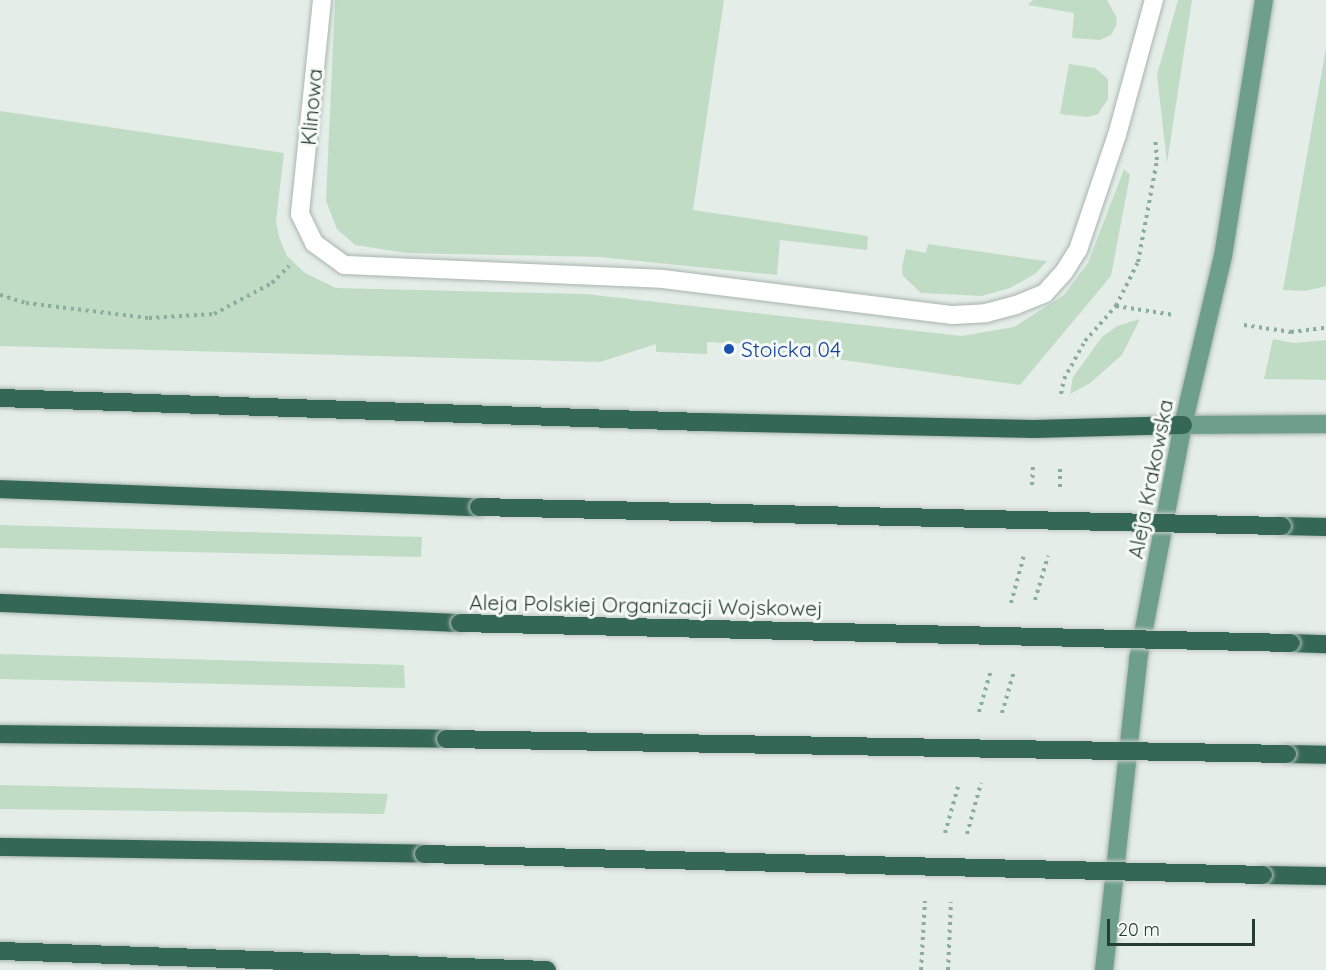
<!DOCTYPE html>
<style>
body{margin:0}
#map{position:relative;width:1326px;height:970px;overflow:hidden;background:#e5ede9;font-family:Quicksand,sans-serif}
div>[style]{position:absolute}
.green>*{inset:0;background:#c1dcc5}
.path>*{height:4px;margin-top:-2px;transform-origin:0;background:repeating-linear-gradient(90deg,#89ad9e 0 3px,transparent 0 7.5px)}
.roads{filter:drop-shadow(0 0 2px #a8b5af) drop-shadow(0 0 2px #a8b5af)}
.minor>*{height:18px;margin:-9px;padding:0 9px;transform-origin:9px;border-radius:9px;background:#fff}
.major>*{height:18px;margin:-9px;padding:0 9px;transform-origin:9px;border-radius:9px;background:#6e9e8c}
.highway>*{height:18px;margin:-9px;padding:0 9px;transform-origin:9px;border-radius:9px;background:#346756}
.bridges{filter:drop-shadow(0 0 2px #c2c9c6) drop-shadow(0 0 2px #c2c9c6)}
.highway-bridge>*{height:18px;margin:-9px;padding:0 9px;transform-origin:9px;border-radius:9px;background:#346756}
.dots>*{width:16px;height:16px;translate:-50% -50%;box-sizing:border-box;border:3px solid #f6faf7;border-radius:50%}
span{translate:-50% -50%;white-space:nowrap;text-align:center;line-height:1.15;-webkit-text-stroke:6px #f6faf7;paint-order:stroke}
.street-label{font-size:21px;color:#263d34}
.transit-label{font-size:21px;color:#164399}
.left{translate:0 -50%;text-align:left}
.scale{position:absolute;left:1107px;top:919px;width:148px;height:27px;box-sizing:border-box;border:3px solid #263d34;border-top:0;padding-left:8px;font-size:18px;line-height:21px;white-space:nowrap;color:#263d34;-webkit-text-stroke:4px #f6faf7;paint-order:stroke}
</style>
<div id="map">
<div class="green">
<i style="clip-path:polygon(335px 0,724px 0,693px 210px,868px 236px,867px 250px,780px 240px,777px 275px,599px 257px,407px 253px,355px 245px,337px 229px,326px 201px)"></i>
<i style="clip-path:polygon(1033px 0,1107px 0,1117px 18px,1116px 26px,1111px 35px,1100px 40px,1072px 38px,1074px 13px,1028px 5px)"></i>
<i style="clip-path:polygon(1178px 0,1192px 0,1167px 163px,1157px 75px)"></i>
<i style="clip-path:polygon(1326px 48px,1326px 286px,1305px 291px,1283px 290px)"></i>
<i style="clip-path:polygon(1069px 64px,1095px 68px,1108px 79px,1108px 99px,1098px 114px,1088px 117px,1060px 114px)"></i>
<i style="clip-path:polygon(0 111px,284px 153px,276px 221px,279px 237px,287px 256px,305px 273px,336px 288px,585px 294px,962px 336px,1014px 327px,1064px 295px,1088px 263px,1124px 169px,1130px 175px,1111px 276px,1020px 385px,822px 357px,751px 355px,752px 344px,707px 342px,707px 354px,656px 352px,656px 344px,600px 362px,0 346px)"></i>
<i style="clip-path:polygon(928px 244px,1038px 260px,1047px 261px,1035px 274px,1010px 288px,982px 296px,921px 293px,903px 276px,902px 267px,906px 249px,926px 253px)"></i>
<i style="clip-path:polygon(1140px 319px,1122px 355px,1090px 383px,1070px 394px,1073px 377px,1102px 337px,1117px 326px)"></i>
<i style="clip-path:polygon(1273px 339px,1293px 343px,1326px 340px,1326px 380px,1264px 379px)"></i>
<i style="clip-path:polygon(0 525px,422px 537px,421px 557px,0 548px)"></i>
<i style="clip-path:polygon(0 654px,404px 665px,405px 688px,0 679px)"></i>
<i style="clip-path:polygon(0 785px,267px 791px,388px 794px,384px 814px,0 809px)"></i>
</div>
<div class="path">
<i style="left:0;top:295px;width:27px;rotate:17deg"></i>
<i style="left:26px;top:303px;width:124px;rotate:7deg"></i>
<i style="left:149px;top:318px;width:65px;rotate:-3.5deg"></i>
<i style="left:214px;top:314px;width:66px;rotate:-28.1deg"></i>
<i style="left:272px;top:283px;width:24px;rotate:-45deg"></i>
<i style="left:1116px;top:306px;width:59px;rotate:8.8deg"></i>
<i style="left:1244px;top:325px;width:48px;rotate:8.5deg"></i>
<i style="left:1291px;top:332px;width:35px;rotate:-7deg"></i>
<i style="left:1061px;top:394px;width:15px;rotate:-79deg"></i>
<i style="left:1064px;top:379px;width:43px;rotate:-61.1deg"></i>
<i style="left:1085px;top:341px;width:47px;rotate:-48.5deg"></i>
<i style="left:1116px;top:306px;width:49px;rotate:-63.4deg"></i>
<i style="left:1138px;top:262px;width:104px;rotate:-79.4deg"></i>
<i style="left:1157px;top:160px;width:22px;rotate:-95deg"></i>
<i style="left:1032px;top:485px;width:22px;rotate:-87deg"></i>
<i style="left:1060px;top:487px;width:22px;rotate:-90deg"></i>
<i style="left:1035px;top:600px;width:46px;rotate:-73.5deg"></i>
<i style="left:1011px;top:603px;width:50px;rotate:-74.8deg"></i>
<i style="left:979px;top:712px;width:44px;rotate:-74.1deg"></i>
<i style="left:1002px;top:713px;width:44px;rotate:-74.1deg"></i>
<i style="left:945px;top:833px;width:52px;rotate:-74.4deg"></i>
<i style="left:967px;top:834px;width:53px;rotate:-74.6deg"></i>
<i style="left:921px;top:970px;width:69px;rotate:-86.7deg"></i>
<i style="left:948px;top:970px;width:68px;rotate:-87.5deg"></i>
</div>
<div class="roads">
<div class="minor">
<i style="left:322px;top:0;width:215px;rotate:95.9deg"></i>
<i style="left:300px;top:214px;width:32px;rotate:64deg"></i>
<i style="left:314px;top:243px;width:37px;rotate:36deg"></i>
<i style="left:344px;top:265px;width:319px;rotate:2.5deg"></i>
<i style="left:663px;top:279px;width:292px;rotate:7.1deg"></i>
<i style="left:953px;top:315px;width:33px;rotate:-3deg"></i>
<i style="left:986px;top:313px;width:31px;rotate:-15deg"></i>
<i style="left:1016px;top:305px;width:31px;rotate:-22deg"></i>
<i style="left:1045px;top:293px;width:28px;rotate:-48deg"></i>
<i style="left:1064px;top:272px;width:26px;rotate:-58deg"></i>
<i style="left:1078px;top:250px;width:121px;rotate:-71.3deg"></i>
<i style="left:1117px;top:135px;width:140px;rotate:-74.7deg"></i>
</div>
<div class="major">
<i style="left:1183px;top:425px;width:143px;rotate:-0.4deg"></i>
<i style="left:1104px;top:970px;width:312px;rotate:-83.7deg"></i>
<i style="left:1138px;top:660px;width:239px;rotate:-79.2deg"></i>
<i style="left:1183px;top:425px;width:174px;rotate:-76.7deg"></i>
<i style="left:1223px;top:256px;width:259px;rotate:-80.9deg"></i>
</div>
<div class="highway">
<i style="left:0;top:398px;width:703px;rotate:1.96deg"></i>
<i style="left:703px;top:422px;width:331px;rotate:1.2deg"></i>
<i style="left:1034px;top:429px;width:149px;rotate:-1.5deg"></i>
<i style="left:0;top:489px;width:479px;rotate:2.2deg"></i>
<i style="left:1282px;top:526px;width:44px;rotate:1.3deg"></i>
<i style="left:0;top:603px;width:460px;rotate:2.5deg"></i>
<i style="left:1291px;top:643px;width:35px;rotate:2deg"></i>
<i style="left:0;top:734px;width:446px;rotate:0.6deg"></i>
<i style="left:1287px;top:754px;width:39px;rotate:1deg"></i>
<i style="left:0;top:847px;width:424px;rotate:0.9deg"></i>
<i style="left:1263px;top:875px;width:63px;rotate:0.9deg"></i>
<i style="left:0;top:951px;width:547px;rotate:1.99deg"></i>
</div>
</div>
<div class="bridges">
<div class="highway-bridge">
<i style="left:479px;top:507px;width:803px;rotate:1.36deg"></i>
<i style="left:460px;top:623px;width:831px;rotate:1.38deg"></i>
<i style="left:446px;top:739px;width:841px;rotate:1.02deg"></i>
<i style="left:424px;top:854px;width:839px;rotate:1.43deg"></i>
</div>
</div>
<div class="dots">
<i style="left:729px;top:349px;background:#1a4fb4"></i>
</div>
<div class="street-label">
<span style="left:311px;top:107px;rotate:-85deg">Klinowa</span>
<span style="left:1150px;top:479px;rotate:-79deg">Aleja Krakowska</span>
<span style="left:646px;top:605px;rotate:1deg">Aleja Polskiej Organizacji Wojskowej</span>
</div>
<div class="transit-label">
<span class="left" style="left:741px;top:349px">Stoicka 04</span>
</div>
<div class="scale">20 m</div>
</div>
